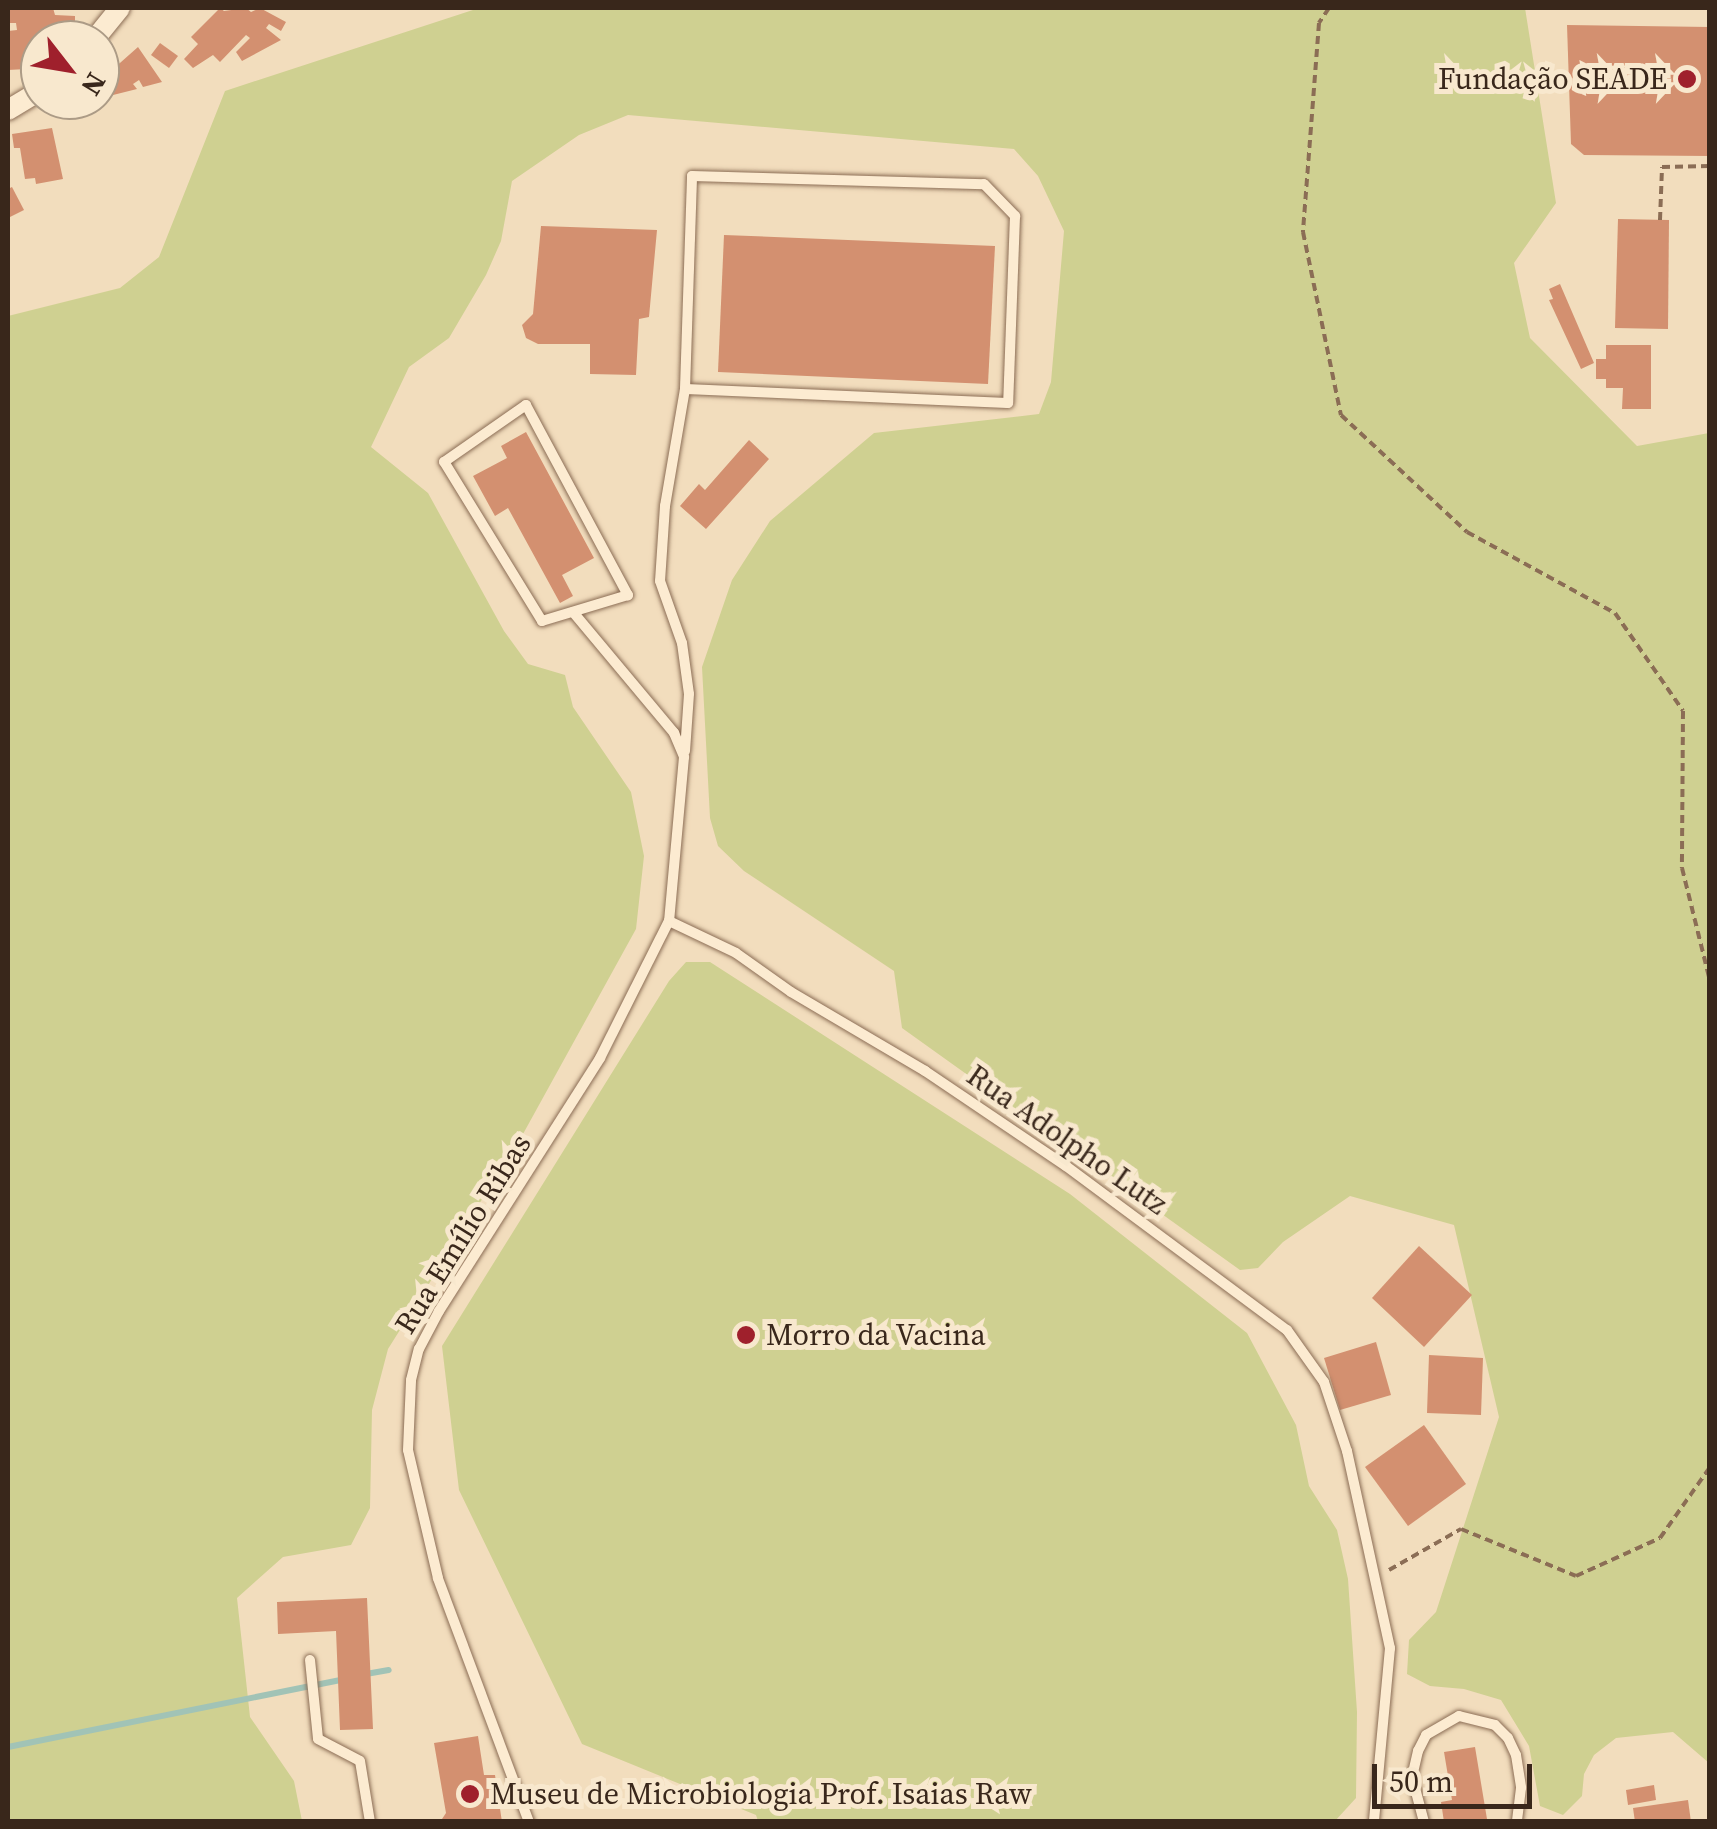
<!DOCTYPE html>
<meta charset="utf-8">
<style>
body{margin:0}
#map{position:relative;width:1717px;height:1829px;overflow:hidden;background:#f2ddbd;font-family:"Source Serif 4",serif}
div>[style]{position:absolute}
.green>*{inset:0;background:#cfd091}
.stream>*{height:6px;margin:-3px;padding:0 3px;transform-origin:3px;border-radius:3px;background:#a1c3b6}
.building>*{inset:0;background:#d39070}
.path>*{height:4px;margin-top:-2px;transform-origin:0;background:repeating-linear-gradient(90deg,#8b6d55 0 8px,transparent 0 13px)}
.roads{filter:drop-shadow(0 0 2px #8b6d55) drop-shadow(0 0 2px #8b6d55)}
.service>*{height:10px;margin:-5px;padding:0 5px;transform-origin:5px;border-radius:5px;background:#fcebd1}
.minor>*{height:20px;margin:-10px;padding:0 10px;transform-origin:10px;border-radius:10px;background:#fcebd1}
.dots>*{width:28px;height:28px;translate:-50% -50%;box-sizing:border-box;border:5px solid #f8e8ce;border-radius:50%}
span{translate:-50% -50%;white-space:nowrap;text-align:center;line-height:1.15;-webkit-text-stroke:10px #f8e8ce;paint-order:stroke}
.poi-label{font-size:30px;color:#39271b}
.right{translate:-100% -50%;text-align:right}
.left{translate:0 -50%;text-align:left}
.street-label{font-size:30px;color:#39271b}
.frame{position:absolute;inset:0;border:10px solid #39271b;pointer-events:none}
.north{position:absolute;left:20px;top:20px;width:100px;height:100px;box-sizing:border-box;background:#f8e8ce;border:2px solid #ac9b86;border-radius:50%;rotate:121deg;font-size:28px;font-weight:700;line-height:40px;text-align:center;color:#39271b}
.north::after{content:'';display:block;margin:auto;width:35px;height:45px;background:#9f202c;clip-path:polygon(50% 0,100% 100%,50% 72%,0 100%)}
.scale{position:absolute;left:1372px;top:1764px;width:160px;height:45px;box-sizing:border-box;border:5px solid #39271b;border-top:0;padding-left:12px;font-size:30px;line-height:35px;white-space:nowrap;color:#39271b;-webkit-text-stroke:8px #f8e8ce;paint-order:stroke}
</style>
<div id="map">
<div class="green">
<i style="clip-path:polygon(479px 8px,1525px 8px,1556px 203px,1514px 263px,1530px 338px,1637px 446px,1709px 433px,1709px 1763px,1673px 1732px,1616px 1738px,1594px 1755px,1584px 1774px,1582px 1796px,1563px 1815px,1540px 1806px,1529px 1746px,1501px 1700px,1464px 1689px,1430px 1686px,1407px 1674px,1409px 1640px,1436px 1612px,1499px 1417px,1454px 1225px,1350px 1196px,1283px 1242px,1258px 1268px,1240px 1270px,902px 1028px,894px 971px,744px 871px,718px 846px,710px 818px,702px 667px,732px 580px,770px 521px,874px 433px,1039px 414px,1051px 382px,1064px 231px,1038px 176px,1014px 149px,628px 115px,579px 135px,512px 181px,501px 241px,486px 275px,449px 338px,409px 367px,371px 447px,428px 493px,504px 631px,528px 664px,565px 675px,573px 707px,631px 792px,644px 856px,636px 929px,523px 1134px,388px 1349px,372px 1410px,370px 1508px,351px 1545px,283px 1557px,237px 1598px,250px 1717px,294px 1781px,302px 1821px,8px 1821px,8px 316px,120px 288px,159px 257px,225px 91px)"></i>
<i style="clip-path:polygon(686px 962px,710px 962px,1070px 1194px,1247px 1333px,1296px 1425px,1309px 1486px,1337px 1530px,1348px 1579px,1357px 1712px,1356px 1798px,1335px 1821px,758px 1821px,756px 1815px,582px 1744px,459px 1490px,442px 1346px,669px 981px)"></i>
</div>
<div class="stream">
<i style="left:366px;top:1674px;width:23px;rotate:-10deg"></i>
<i style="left:8px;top:1747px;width:343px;rotate:-11.4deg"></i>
</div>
<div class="building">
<i style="clip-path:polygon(8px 8px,53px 8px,55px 15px,75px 16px,75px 30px,56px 34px,56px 40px,40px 40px,40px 61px,27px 62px,27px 69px,8px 70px,8px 31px,17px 30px,16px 23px,8px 23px)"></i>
<i style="clip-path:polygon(220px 8px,224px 11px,246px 8px,251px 12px,260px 8px,286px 22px,281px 31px,269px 24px,266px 28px,281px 40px,242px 61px,236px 52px,250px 38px,246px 35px,220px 62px,213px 55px,193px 68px,184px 59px,198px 44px,191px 37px)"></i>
<i style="clip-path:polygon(1567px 25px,1710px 27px,1710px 156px,1584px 155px,1571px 144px)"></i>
<i style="clip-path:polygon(160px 43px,178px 56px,169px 68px,151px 55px)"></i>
<i style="clip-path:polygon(138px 47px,162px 82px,143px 87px,139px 80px,133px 84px,137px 89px,109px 96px,103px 78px)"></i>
<i style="clip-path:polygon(52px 128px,63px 179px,36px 184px,35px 178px,25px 179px,20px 148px,14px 148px,12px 134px)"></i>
<i style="clip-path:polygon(12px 187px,24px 210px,8px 218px,8px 189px)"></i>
<i style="clip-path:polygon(1618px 219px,1669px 220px,1668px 329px,1615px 328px)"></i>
<i style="clip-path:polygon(541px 226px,657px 230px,649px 317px,639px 319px,636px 375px,590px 374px,590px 344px,538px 344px,526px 338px,522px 325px,533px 314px)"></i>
<i style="clip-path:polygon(724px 235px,995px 246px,988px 384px,718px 372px)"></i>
<i style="clip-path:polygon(1560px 284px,1594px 363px,1581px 369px,1549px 300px,1553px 299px,1549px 289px)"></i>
<i style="clip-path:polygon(1606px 345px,1651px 345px,1651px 409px,1622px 409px,1623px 388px,1606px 388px,1606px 379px,1596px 379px,1596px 359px,1606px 359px)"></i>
<i style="clip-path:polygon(526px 432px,594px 558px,562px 575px,573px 596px,560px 603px,508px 508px,495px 516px,473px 476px,507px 458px,501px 446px)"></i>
<i style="clip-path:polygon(749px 440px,769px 459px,706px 529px,680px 506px,699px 484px,705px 490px)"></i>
<i style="clip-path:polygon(1419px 1246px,1472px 1295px,1424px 1347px,1372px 1298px)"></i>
<i style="clip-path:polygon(1376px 1342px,1391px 1395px,1340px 1410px,1324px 1358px)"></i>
<i style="clip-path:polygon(1429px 1355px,1483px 1358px,1481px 1415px,1427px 1413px)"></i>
<i style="clip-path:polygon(1424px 1425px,1466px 1484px,1408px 1526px,1365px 1467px)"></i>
<i style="clip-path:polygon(367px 1598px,373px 1729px,340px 1730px,336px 1631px,278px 1634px,277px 1602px)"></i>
<i style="clip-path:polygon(478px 1736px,484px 1775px,495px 1775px,502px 1822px,440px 1822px,446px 1813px,434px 1743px)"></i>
<i style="clip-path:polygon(1475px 1747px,1487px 1819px,1444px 1822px,1441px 1802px,1452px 1800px,1444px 1752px)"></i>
<i style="clip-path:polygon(1654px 1785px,1656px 1800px,1628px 1805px,1626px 1790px)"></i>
<i style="clip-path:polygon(1688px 1800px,1691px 1822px,1635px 1822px,1633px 1808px)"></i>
</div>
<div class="path">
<i style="left:1329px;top:8px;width:18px;rotate:124deg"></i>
<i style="left:1319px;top:23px;width:210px;rotate:94.4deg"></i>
<i style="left:1303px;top:232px;width:187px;rotate:78.3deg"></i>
<i style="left:1341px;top:415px;width:172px;rotate:42.9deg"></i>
<i style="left:1467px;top:532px;width:169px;rotate:28.7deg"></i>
<i style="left:1615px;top:613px;width:119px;rotate:55.2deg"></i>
<i style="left:1683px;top:711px;width:157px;rotate:90.4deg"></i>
<i style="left:1682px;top:868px;width:116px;rotate:76.1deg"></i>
<i style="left:1660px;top:220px;width:53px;rotate:-87.8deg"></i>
<i style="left:1662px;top:167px;width:48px;rotate:-1.2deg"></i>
<i style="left:1389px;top:1570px;width:83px;rotate:-29.7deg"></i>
<i style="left:1461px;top:1529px;width:124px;rotate:22.2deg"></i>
<i style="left:1576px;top:1576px;width:92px;rotate:-24.3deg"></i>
<i style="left:1660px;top:1538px;width:87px;rotate:-54.8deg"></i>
</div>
<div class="roads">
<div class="service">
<i style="left:685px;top:389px;width:213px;rotate:-88.1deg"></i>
<i style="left:692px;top:176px;width:292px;rotate:1.6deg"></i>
<i style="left:984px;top:184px;width:45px;rotate:45.9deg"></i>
<i style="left:1015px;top:216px;width:187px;rotate:92.1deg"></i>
<i style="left:1008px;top:403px;width:323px;rotate:-177.5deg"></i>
<i style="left:685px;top:389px;width:119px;rotate:99.7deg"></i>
<i style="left:665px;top:506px;width:75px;rotate:93.8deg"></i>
<i style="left:660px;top:581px;width:66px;rotate:70.5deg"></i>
<i style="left:682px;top:643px;width:51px;rotate:82.2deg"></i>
<i style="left:689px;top:694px;width:57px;rotate:94deg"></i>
<i style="left:526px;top:405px;width:216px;rotate:61.8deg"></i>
<i style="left:628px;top:595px;width:90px;rotate:163.2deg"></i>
<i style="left:542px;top:621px;width:187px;rotate:-121.6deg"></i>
<i style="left:444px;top:462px;width:100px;rotate:-34.8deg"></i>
<i style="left:573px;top:612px;width:158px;rotate:50.1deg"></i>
<i style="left:674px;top:733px;width:26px;rotate:67deg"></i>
<i style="left:684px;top:757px;width:165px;rotate:95.2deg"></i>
<i style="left:669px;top:921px;width:74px;rotate:25.5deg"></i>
<i style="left:736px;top:953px;width:67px;rotate:35.3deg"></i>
<i style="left:791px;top:992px;width:156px;rotate:30.5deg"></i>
<i style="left:925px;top:1071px;width:170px;rotate:34deg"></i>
<i style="left:1066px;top:1166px;width:275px;rotate:36.6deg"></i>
<i style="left:1287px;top:1330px;width:64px;rotate:54.6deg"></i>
<i style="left:1324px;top:1382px;width:73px;rotate:71.6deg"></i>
<i style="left:1347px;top:1451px;width:202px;rotate:77.7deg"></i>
<i style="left:1390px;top:1648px;width:175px;rotate:95.3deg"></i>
<i style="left:310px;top:1660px;width:79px;rotate:84.2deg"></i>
<i style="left:318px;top:1739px;width:47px;rotate:27.6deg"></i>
<i style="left:360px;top:1761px;width:62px;rotate:80.7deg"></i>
<i style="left:529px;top:1822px;width:260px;rotate:-110.5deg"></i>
<i style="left:438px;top:1578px;width:131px;rotate:-103.2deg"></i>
<i style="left:408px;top:1450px;width:70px;rotate:-87.5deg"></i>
<i style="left:411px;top:1380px;width:32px;rotate:-76deg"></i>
<i style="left:419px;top:1349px;width:43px;rotate:-62.2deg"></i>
<i style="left:439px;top:1311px;width:300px;rotate:-57.5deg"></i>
<i style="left:600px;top:1058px;width:153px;rotate:-63.3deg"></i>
<i style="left:1424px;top:1822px;width:47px;rotate:-104.9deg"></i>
<i style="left:1412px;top:1777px;width:27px;rotate:-77deg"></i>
<i style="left:1418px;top:1751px;width:18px;rotate:-63deg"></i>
<i style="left:1426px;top:1735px;width:38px;rotate:-30deg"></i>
<i style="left:1459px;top:1716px;width:37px;rotate:14deg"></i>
<i style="left:1495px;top:1725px;width:18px;rotate:45deg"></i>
<i style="left:1508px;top:1738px;width:19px;rotate:65deg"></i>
<i style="left:1516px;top:1755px;width:33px;rotate:81deg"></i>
<i style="left:1521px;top:1788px;width:34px;rotate:97deg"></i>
</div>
<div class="minor">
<i style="left:94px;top:40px;width:41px;rotate:-50.9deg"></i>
<i style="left:8px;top:110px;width:37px;rotate:-31deg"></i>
</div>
</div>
<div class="dots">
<i style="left:1687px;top:79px;background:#9f202c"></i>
<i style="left:746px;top:1335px;background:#9f202c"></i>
<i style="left:470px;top:1794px;background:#9f202c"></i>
</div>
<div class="poi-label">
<span class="right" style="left:1667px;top:79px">Fundação SEADE</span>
<span class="left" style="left:766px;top:1335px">Morro da Vacina</span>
<span class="left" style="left:490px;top:1794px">Museu de Microbiologia Prof. Isaias Raw</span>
</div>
<div class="street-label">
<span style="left:1067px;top:1140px;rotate:35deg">Rua Adolpho Lutz</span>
<span style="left:463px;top:1234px;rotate:-58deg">Rua Emílio Ribas</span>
</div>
<div class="frame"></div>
<div class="north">N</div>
<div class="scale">50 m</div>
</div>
